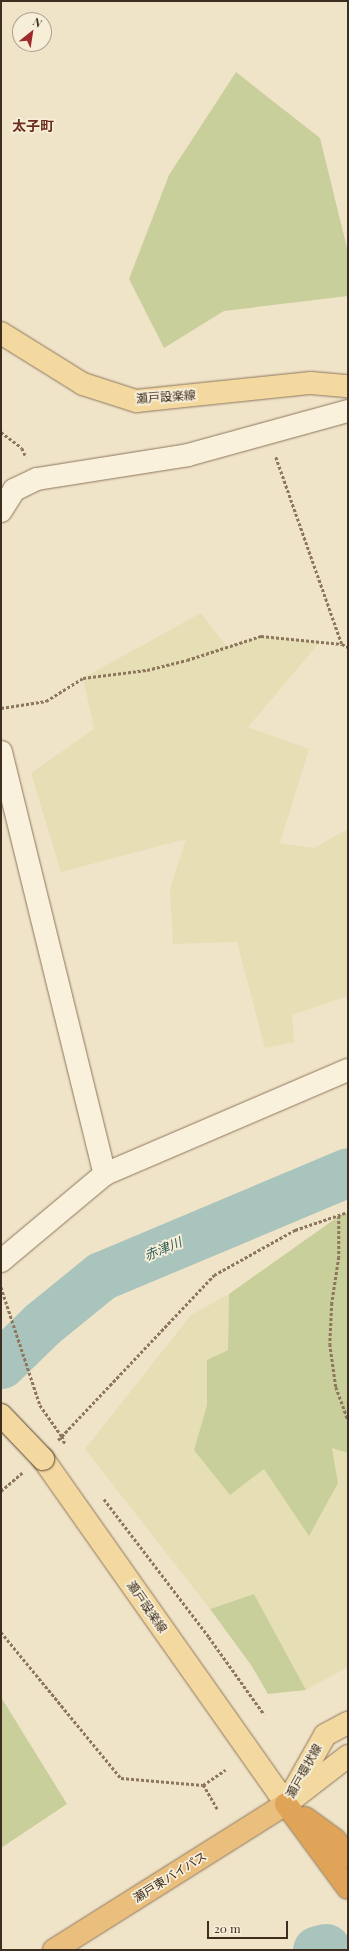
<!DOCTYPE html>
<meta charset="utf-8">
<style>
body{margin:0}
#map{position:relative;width:349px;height:1951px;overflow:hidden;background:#f0e4c8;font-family:"Playfair Display","Noto Sans JP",serif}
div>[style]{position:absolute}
.farmland>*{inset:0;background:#e6deb5}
.green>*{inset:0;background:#c9cf9b}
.river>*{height:49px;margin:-24.5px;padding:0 24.5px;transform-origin:24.5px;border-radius:24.5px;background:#a9c4bc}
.path>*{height:2.5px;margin-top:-1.25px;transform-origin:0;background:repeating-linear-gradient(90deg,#8d765c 0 3px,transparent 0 5px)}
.roads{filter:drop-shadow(0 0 1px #8d765c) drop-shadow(0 0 1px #8d765c)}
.minor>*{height:22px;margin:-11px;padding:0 11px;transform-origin:11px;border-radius:11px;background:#faf1dc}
.tertiary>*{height:22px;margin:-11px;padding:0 11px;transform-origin:11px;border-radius:11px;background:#faf1dc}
.primary>*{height:22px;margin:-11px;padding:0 11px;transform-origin:11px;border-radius:11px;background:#f3d9a0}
.trunk>*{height:22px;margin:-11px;padding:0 11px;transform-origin:11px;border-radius:11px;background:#eabe7c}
.motorway>*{height:22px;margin:-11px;padding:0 11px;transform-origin:11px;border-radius:11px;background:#e0a458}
.bridges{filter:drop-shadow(0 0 1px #5b4430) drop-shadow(0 0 1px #5b4430)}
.primary-bridge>*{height:22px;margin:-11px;padding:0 11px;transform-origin:11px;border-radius:11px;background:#f3d9a0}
span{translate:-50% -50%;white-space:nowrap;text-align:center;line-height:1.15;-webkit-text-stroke:3.5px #f7eed8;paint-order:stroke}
.street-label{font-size:12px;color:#3d2e20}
.water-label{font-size:13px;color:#2f5d5a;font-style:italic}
.quarter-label{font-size:14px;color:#6b2e1e;font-weight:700}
.frame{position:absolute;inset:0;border:2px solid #3d2e20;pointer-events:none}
.north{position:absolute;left:12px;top:12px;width:40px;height:40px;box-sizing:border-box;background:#f7eed8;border:1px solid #ada18e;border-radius:50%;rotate:30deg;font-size:11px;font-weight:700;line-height:16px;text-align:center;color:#3d2e20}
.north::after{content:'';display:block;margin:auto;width:14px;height:18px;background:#9e2a2b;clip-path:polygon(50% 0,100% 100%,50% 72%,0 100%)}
.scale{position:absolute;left:207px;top:1921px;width:81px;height:18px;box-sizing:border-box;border:2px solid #3d2e20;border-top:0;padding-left:5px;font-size:12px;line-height:14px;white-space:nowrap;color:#3d2e20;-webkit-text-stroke:3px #f7eed8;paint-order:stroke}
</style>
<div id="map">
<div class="farmland">
<i style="clip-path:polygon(201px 613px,227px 647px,261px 636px,320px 642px,248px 727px,309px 749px,280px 843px,314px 848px,348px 829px,348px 996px,292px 1015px,294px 1042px,265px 1048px,237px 942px,173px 944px,170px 889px,186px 839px,61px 872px,31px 773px,94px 729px,83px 678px)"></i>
<i style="clip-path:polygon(229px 1294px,228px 1350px,207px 1360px,207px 1405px,194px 1450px,264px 1469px,338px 1483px,332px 1447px,348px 1453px,348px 1667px,306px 1690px,254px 1594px,210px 1609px,85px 1449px,191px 1315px)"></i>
</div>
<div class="green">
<i style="clip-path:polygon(236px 72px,320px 138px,348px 252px,348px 296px,224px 311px,164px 348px,129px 279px,169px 175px)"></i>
<i style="clip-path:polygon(348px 1212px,348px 1453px,332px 1448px,338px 1483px,309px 1536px,264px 1469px,230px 1495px,194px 1450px,207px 1405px,207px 1360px,228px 1350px,229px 1294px,339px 1216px)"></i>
<i style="clip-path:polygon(254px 1594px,306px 1690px,268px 1694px,251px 1665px,210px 1609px)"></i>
<i style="clip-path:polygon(1px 1697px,67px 1804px,1px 1848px)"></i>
</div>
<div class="river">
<i style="left:1px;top:1364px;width:57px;rotate:-44.3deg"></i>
<i style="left:42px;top:1324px;width:76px;rotate:-39.1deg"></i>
<i style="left:101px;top:1276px;width:268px;rotate:-22.8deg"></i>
<i style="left:317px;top:1950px;width:9px;rotate:-13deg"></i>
</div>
<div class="path">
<i style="left:1px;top:432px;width:26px;rotate:37deg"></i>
<i style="left:22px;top:448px;width:10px;rotate:66deg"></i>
<i style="left:276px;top:457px;width:198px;rotate:70.6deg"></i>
<i style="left:342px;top:644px;width:7px;rotate:27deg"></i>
<i style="left:1px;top:708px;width:46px;rotate:-8.8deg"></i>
<i style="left:46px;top:701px;width:44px;rotate:-31.9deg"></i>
<i style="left:83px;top:678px;width:64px;rotate:-7.1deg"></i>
<i style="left:147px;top:670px;width:41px;rotate:-14deg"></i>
<i style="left:187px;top:660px;width:78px;rotate:-18deg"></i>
<i style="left:261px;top:636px;width:81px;rotate:5.6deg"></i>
<i style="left:339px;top:1216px;width:41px;rotate:90deg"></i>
<i style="left:339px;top:1257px;width:47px;rotate:98.7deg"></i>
<i style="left:332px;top:1303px;width:41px;rotate:92.8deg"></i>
<i style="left:330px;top:1344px;width:43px;rotate:82.1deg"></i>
<i style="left:336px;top:1387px;width:35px;rotate:70deg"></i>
<i style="left:1px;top:1287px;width:124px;rotate:71.7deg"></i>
<i style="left:40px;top:1405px;width:38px;rotate:55deg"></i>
<i style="left:62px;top:1436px;width:9px;rotate:69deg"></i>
<i style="left:58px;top:1440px;width:227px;rotate:-46.6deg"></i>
<i style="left:214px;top:1275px;width:93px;rotate:-29.1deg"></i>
<i style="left:295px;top:1230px;width:56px;rotate:-18.8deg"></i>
<i style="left:1px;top:1491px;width:28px;rotate:-41deg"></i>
<i style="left:104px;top:1499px;width:173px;rotate:52.7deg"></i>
<i style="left:209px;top:1637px;width:95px;rotate:54.5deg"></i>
<i style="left:1px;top:1632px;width:189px;rotate:50.6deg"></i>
<i style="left:121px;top:1778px;width:82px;rotate:4.9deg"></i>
<i style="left:217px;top:1809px;width:28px;rotate:-120deg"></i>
<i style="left:203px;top:1785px;width:27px;rotate:-34deg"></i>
</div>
<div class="roads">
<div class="minor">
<i style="left:1px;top:511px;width:25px;rotate:-58deg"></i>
<i style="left:14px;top:490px;width:25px;rotate:-26deg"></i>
<i style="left:37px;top:479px;width:153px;rotate:-9deg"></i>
<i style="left:188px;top:455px;width:166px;rotate:-15.4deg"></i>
<i style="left:1px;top:752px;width:435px;rotate:76.2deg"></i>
</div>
<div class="tertiary">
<i style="left:1px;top:1261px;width:136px;rotate:-39.9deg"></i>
<i style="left:105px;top:1174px;width:264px;rotate:-23.2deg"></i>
</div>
<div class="primary">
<i style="left:1px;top:333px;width:97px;rotate:31.9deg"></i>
<i style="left:83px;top:384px;width:56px;rotate:17.8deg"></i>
<i style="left:136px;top:401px;width:176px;rotate:-5.9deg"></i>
<i style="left:311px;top:383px;width:37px;rotate:5deg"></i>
<i style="left:43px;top:1459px;width:422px;rotate:54.8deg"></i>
<i style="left:295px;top:1797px;width:67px;rotate:-37.7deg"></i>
<i style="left:286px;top:1804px;width:79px;rotate:-60.5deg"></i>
<i style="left:325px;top:1735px;width:26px;rotate:-28deg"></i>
</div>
<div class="trunk">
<i style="left:54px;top:1950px;width:274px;rotate:-32.2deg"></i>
</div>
<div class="motorway">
<i style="left:286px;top:1804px;width:104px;rotate:53.6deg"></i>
<i style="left:305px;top:1818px;width:37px;rotate:36deg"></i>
<i style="left:335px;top:1840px;width:21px;rotate:51deg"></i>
</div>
</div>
<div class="bridges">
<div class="primary-bridge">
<i style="left:1px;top:1415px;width:61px;rotate:46.3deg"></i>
</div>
</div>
<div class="street-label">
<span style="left:166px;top:397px;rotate:-4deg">瀬戸設楽線</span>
<span style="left:147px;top:1607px;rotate:55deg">瀬戸設楽線</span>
<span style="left:304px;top:1771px;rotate:-61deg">瀬戸環状線</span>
<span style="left:170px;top:1877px;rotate:-32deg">瀬戸東バイパス</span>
</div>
<div class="water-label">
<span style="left:163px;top:1249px;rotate:-23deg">赤津川</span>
</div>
<div class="quarter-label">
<span style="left:33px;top:126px">太子町</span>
</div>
<div class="frame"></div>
<div class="north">N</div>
<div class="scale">20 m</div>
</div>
